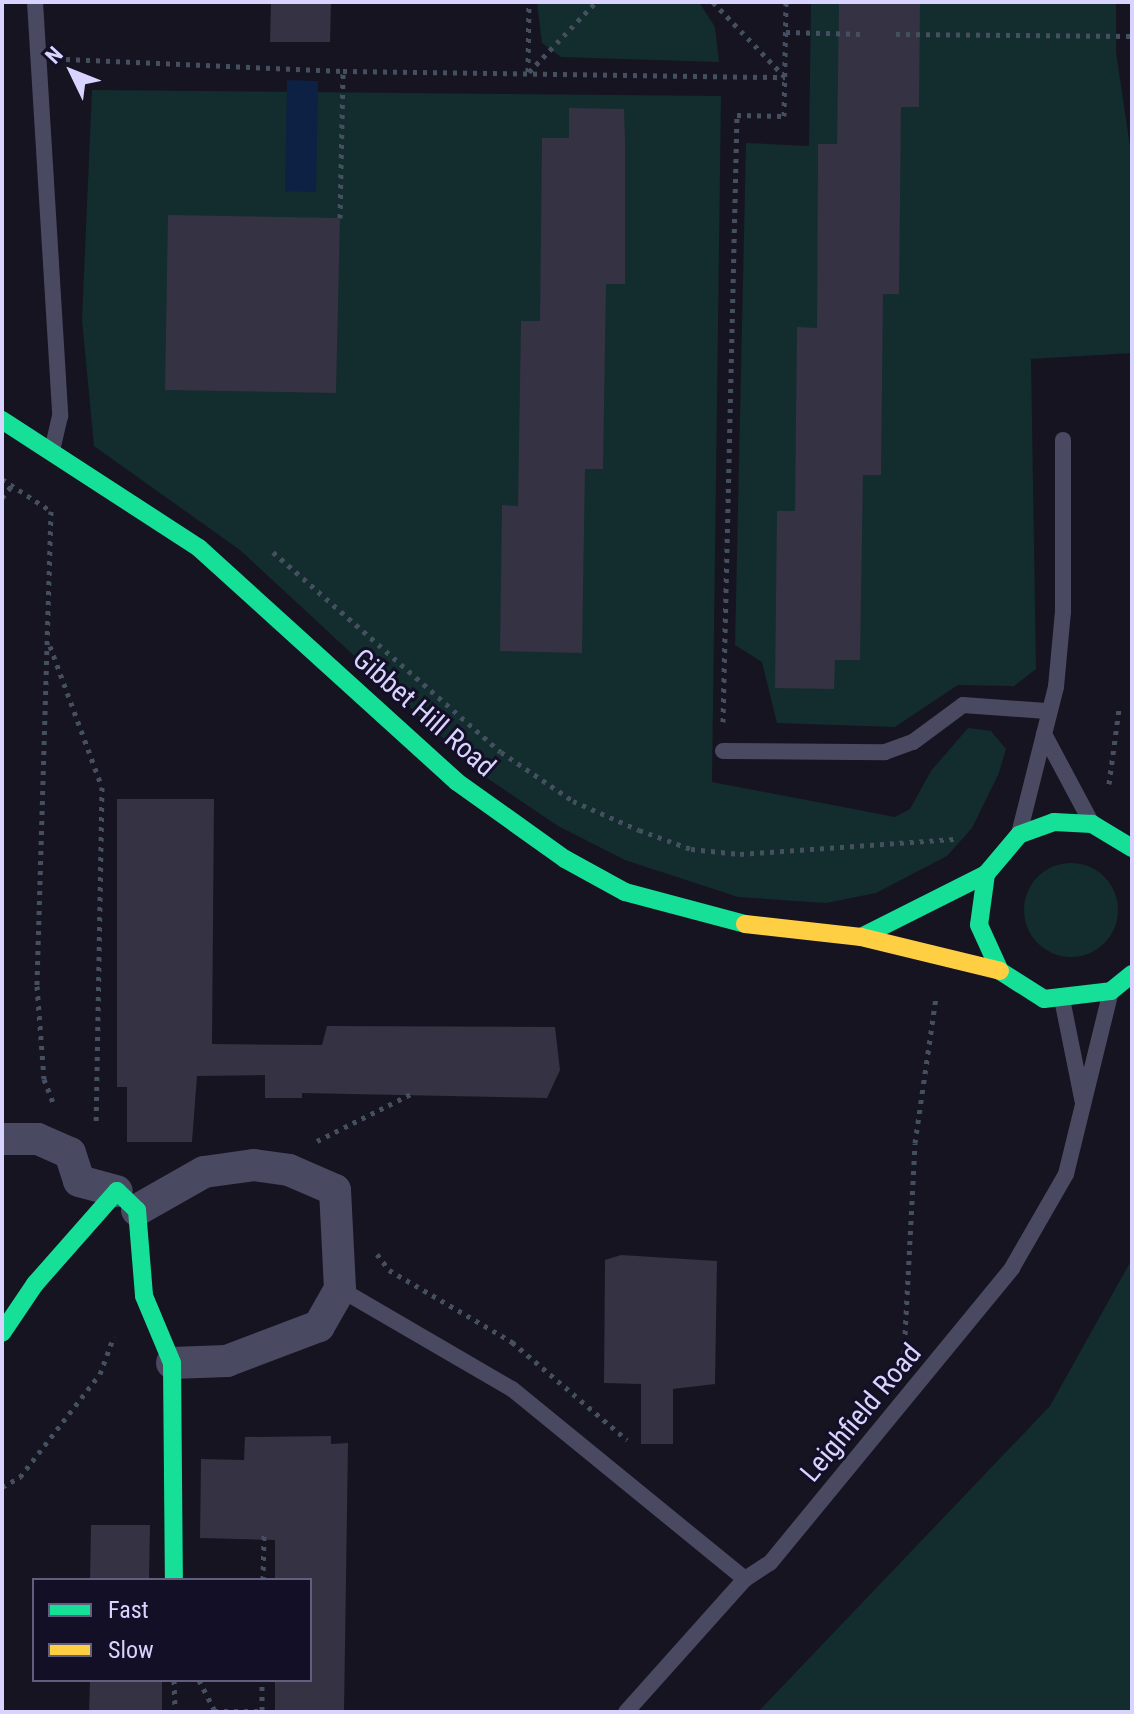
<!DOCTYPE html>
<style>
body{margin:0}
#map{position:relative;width:1134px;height:1714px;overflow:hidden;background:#161421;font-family:"Roboto Condensed",sans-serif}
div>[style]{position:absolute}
.green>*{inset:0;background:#132c2d}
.round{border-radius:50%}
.water>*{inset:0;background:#0d2144}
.building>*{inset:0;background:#343243}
.path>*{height:5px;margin-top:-2.5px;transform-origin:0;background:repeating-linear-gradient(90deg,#44505f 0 4px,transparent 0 10px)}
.lane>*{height:16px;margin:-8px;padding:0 8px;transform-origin:8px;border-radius:8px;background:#4a4962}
.street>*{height:32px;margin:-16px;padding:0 16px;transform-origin:16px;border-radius:16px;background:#4a4962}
.fast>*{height:18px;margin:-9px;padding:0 9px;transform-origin:9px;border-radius:9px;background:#16e098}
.slow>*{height:18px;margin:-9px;padding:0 9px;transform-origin:9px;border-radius:9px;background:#ffcf43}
span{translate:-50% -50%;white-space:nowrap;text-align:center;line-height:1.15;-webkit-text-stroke:6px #130f26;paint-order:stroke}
.street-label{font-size:28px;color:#d9d4ff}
.frame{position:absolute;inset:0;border:4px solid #d9d4ff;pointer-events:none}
.legend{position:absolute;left:32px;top:1578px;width:280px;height:104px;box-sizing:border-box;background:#130f26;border:2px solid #625e7d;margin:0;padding:10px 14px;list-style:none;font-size:24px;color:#d9d4ff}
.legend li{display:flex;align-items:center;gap:16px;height:40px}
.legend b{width:40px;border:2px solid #625e7d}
.north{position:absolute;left:32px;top:32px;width:80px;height:80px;-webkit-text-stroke:6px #130f26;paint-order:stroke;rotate:313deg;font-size:22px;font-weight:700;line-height:32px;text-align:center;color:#d9d4ff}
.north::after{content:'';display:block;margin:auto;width:28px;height:36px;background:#d9d4ff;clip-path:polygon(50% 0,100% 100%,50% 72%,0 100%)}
</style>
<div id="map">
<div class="green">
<i style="clip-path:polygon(537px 2px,699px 2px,715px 27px,719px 62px,561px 57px,542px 43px)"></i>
<i style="clip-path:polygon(811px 2px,1116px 2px,1116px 52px,1132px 160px,1132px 353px,1031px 359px,1036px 669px,1014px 686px,958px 685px,895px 727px,777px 723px,762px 662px,735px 645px,746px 143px,809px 146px)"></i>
<i style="clip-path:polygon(92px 90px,721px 96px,712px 782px,895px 817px,910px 809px,931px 771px,968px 728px,991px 731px,1006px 749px,999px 773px,972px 828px,947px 856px,876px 893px,826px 903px,738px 897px,625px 860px,558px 826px,484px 776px,240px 550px,94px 446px,82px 320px)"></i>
<i class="round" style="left:1024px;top:863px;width:94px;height:94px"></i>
<i style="clip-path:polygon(1132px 1259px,1132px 1712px,758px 1712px,1050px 1406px)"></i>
</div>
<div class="water">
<i style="clip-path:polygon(287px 80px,318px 81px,316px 192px,285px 191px)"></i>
</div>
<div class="building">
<i style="clip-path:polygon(271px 2px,331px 2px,330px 42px,270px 42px)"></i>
<i style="clip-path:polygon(839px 2px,920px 2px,919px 107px,901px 107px,899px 294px,883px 294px,881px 475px,863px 475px,860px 660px,835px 660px,834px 689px,775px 688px,777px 511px,795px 511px,797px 327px,817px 328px,818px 144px,837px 144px)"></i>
<i style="clip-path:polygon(569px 108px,624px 109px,625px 139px,625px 284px,606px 284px,603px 469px,585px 469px,582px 653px,500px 651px,502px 505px,518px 506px,521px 321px,540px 321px,542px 138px,569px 138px)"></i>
<i style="clip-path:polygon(168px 215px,340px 218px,336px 393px,165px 390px)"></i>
<i style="clip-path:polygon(117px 799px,214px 799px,212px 1044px,322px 1045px,327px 1026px,555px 1027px,560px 1070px,547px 1098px,302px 1093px,302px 1098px,265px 1098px,265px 1075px,197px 1076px,192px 1142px,127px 1142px,127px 1087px,117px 1087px)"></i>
<i style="clip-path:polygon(621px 1255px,717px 1261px,715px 1384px,673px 1389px,673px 1444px,641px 1444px,641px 1384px,604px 1383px,605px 1260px)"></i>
<i style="clip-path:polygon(331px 1436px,331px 1444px,348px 1443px,344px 1712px,275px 1712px,275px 1680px,310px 1680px,310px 1580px,275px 1580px,275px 1540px,200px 1538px,201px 1459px,244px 1460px,245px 1437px)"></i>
<i style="clip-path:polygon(91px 1525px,150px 1525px,149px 1580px,90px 1580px)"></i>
<i style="clip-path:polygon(90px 1680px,162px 1680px,162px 1712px,89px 1712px)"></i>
</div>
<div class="path">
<i style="left:713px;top:2px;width:103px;rotate:46.2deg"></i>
<i style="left:786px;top:32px;width:77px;rotate:1.5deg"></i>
<i style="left:896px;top:34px;width:236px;rotate:0.5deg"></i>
<i style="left:66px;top:59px;width:277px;rotate:2.5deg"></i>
<i style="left:343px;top:71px;width:442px;rotate:0.8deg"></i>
<i style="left:528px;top:72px;width:70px;rotate:-89.2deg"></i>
<i style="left:529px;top:72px;width:97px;rotate:-46.3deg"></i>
<i style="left:340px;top:218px;width:147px;rotate:-88.8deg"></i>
<i style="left:2px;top:479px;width:59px;rotate:33.1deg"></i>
<i style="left:51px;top:511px;width:475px;rotate:91.7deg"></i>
<i style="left:37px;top:986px;width:93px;rotate:85.7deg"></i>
<i style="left:44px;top:1079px;width:28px;rotate:69deg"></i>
<i style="left:2px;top:498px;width:16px;rotate:-52deg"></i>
<i style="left:273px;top:552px;width:303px;rotate:41.3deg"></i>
<i style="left:501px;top:752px;width:87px;rotate:34.2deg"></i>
<i style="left:573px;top:801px;width:72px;rotate:23.7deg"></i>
<i style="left:639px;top:830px;width:55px;rotate:20.1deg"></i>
<i style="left:691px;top:849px;width:49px;rotate:5.8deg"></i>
<i style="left:740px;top:854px;width:215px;rotate:-4deg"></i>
<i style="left:50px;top:646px;width:150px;rotate:69.8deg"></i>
<i style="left:102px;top:787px;width:337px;rotate:91deg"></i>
<i style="left:723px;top:722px;width:607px;rotate:-88.68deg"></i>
<i style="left:737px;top:115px;width:47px;rotate:1.2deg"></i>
<i style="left:784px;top:116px;width:114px;rotate:-89deg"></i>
<i style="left:1109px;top:784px;width:76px;rotate:-82.4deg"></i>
<i style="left:317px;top:1141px;width:105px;rotate:-26.6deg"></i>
<i style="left:377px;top:1254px;width:20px;rotate:53deg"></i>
<i style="left:389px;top:1270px;width:143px;rotate:30.3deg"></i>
<i style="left:512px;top:1342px;width:151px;rotate:40.4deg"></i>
<i style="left:904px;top:1354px;width:211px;rotate:-87deg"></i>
<i style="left:915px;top:1143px;width:148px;rotate:-81.8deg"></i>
<i style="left:2px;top:1487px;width:21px;rotate:-29deg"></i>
<i style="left:20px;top:1477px;width:130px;rotate:-52.2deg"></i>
<i style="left:100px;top:1374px;width:40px;rotate:-69.8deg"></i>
<i style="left:263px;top:1580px;width:45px;rotate:-88.7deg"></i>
<i style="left:174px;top:1680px;width:32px;rotate:88deg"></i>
<i style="left:199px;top:1680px;width:35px;rotate:63deg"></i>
<i style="left:214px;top:1711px;width:48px"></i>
<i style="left:262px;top:1711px;width:31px;rotate:-90deg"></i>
</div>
<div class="lane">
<i style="left:35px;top:2px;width:415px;rotate:86.5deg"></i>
<i style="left:60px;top:416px;width:35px;rotate:103deg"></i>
<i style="left:1044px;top:734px;width:98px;rotate:61.9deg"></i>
<i style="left:723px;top:751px;width:162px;rotate:0.4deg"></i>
<i style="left:885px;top:752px;width:30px;rotate:-20deg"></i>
<i style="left:913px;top:742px;width:62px;rotate:-36.5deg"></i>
<i style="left:963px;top:705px;width:83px;rotate:4.1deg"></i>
<i style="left:1020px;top:830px;width:147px;rotate:-75.9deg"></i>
<i style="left:1056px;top:687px;width:75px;rotate:-84.7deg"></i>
<i style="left:1063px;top:612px;width:172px;rotate:-90deg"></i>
<i style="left:1063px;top:1004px;width:101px;rotate:78.6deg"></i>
<i style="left:340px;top:1289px;width:199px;rotate:30.2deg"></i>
<i style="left:512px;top:1389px;width:301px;rotate:39.2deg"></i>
<i style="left:626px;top:1712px;width:178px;rotate:-48.2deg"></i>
<i style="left:745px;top:1579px;width:30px;rotate:-33deg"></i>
<i style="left:770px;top:1563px;width:382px;rotate:-50.6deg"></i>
<i style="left:1012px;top:1268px;width:108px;rotate:-60.1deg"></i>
<i style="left:1066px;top:1174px;width:184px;rotate:-76.2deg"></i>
</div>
<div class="street">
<i style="left:2px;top:1139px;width:36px"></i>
<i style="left:38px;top:1139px;width:35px;rotate:24deg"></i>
<i style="left:70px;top:1153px;width:29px;rotate:72deg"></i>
<i style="left:79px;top:1181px;width:39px;rotate:15deg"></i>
<i style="left:137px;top:1210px;width:77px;rotate:-29.6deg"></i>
<i style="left:204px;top:1172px;width:50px;rotate:-8deg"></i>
<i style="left:254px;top:1165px;width:35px;rotate:8deg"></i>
<i style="left:289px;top:1170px;width:50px;rotate:23.5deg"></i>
<i style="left:335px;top:1190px;width:99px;rotate:87.1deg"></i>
<i style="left:340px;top:1289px;width:43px;rotate:119.6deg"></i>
<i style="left:319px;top:1326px;width:98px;rotate:159.2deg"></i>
<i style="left:227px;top:1361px;width:55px;rotate:177.9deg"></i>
</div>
<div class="fast">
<i style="left:2px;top:420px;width:235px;rotate:33deg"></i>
<i style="left:199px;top:548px;width:348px;rotate:42.2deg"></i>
<i style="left:457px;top:782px;width:133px;rotate:35.5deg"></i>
<i style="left:565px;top:859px;width:68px;rotate:28.8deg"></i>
<i style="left:625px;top:892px;width:124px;rotate:14.9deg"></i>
<i style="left:1132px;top:848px;width:47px;rotate:-149deg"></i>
<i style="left:1092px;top:824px;width:38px;rotate:-177deg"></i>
<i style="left:1054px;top:822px;width:37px;rotate:160deg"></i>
<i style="left:1019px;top:835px;width:51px;rotate:130.2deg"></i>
<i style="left:986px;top:874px;width:51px;rotate:97.8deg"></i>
<i style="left:979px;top:925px;width:51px;rotate:65.5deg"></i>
<i style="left:1000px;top:971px;width:52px;rotate:32.5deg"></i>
<i style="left:1044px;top:999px;width:67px;rotate:-6.8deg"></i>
<i style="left:1111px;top:991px;width:27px;rotate:-39deg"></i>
<i style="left:861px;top:937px;width:140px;rotate:-26.7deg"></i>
<i style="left:2px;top:1333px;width:59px;rotate:-56deg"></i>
<i style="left:35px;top:1284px;width:124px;rotate:-48.6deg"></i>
<i style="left:117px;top:1191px;width:28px;rotate:44deg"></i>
<i style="left:137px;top:1210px;width:86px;rotate:85.3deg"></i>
<i style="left:144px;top:1296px;width:73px;rotate:67.3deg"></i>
<i style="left:172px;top:1363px;width:217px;rotate:89.5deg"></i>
</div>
<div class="slow">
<i style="left:745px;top:924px;width:117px;rotate:6.4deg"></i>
<i style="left:861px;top:937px;width:143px;rotate:13.7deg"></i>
</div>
<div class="street-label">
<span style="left:424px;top:713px;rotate:41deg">Gibbet Hill Road</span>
<span style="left:861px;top:1413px;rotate:-50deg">Leighfield Road</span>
</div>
<div class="frame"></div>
<ul class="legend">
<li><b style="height:10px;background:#16e098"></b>Fast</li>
<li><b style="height:10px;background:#ffcf43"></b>Slow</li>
</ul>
<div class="north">N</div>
</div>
